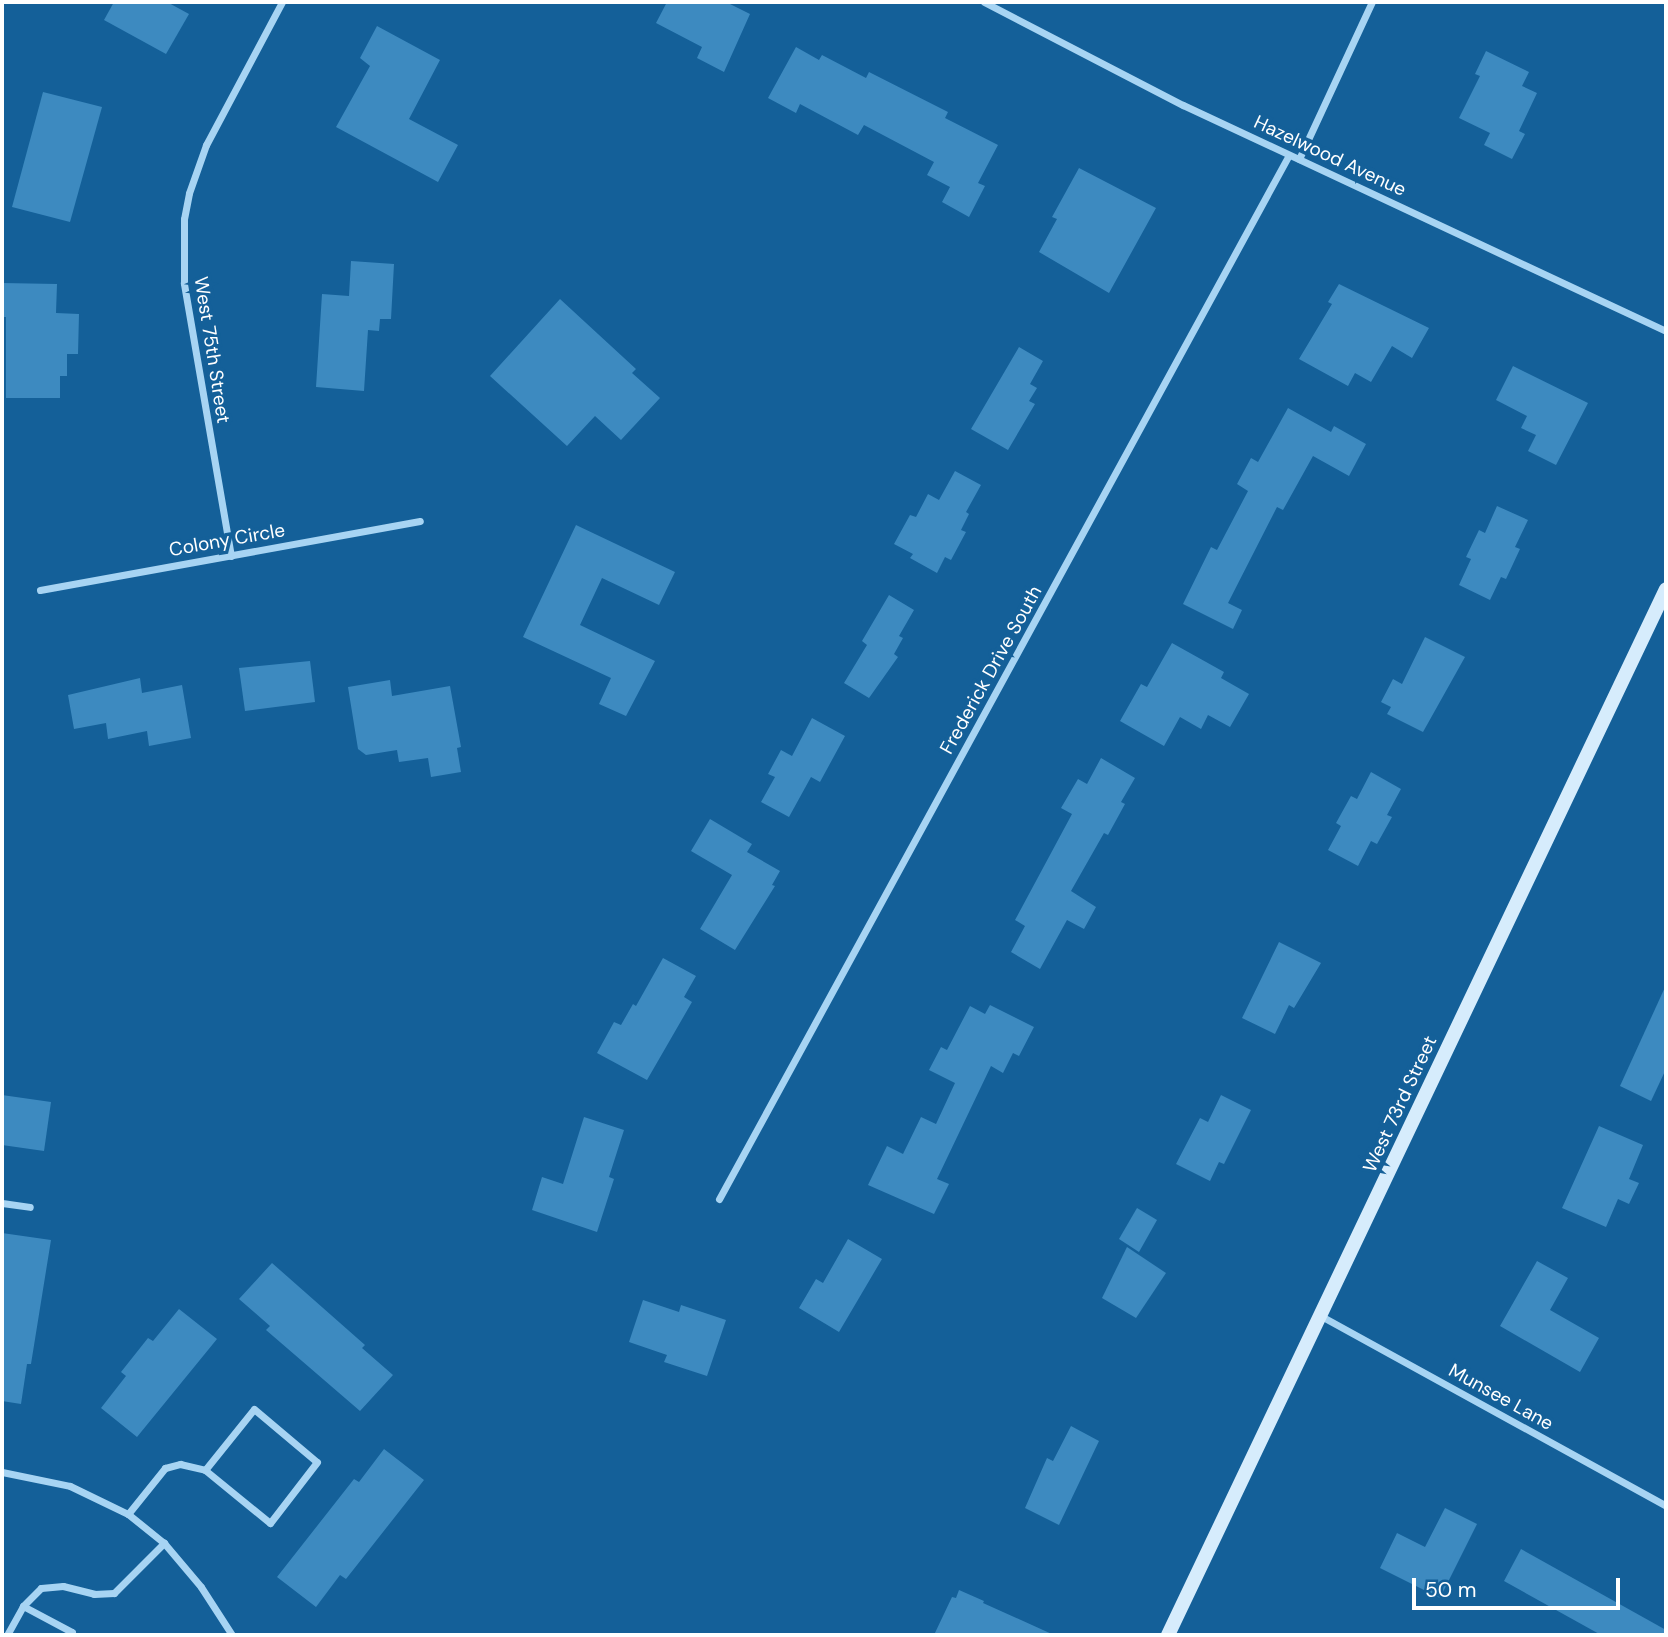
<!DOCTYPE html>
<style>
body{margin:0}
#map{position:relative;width:1668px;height:1637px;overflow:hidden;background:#146099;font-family:"DM Sans",sans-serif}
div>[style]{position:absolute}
.building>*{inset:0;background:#3d8ac0}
.minor>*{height:7px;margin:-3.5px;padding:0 3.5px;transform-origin:3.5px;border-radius:3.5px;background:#a7d4f3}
.secondary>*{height:14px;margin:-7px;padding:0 7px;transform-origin:7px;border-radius:7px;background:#d6ecfc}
span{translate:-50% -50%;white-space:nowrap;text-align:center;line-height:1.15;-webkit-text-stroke:7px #146099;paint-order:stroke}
.street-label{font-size:19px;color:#fff}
.frame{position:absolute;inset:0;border:4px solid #fff;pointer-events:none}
.scale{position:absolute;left:1412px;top:1578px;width:208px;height:32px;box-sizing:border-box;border:4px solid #fff;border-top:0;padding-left:9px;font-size:21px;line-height:24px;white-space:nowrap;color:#fff;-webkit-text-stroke:5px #146099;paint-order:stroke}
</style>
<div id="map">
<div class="building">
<i style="clip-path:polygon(114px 2px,167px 2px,189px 14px,166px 54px,104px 20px)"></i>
<i style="clip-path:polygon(667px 2px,726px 2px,750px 14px,724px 72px,697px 58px,702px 47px,656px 23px)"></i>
<i style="clip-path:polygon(377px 26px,440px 60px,409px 119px,458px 145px,438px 182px,336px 127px,370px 66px,360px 58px)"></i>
<i style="clip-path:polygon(796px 47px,819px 60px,822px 55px,866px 78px,869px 72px,948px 112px,945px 118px,998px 145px,978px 183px,985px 186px,969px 217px,942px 202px,950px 187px,927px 175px,934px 162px,864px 125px,858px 135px,800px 104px,796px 113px,768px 98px)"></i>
<i style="clip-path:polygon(1486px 51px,1529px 72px,1522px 86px,1537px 93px,1519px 131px,1525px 134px,1512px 159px,1484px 145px,1490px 133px,1459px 118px,1480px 76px,1475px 74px)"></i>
<i style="clip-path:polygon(43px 92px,102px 107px,70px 222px,12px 207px)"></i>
<i style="clip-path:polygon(1079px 168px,1156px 208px,1109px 293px,1039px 252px,1057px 219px,1052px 217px)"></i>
<i style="clip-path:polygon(351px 261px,394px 264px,391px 319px,380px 319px,379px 331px,368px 330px,364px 391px,316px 387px,322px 294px,349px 296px)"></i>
<i style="clip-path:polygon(2px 283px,57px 284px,56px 313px,79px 314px,78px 354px,67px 354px,67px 376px,60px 376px,60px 398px,6px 398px,6px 317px,2px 317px)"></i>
<i style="clip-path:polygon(1339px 284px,1429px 328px,1412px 358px,1392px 346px,1371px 382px,1355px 373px,1348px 386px,1299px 359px,1332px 304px,1328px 302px)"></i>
<i style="clip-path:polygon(560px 299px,636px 369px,632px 373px,660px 398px,621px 440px,595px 416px,567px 446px,490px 376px)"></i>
<i style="clip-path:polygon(1019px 347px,1043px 361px,1030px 384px,1037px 388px,1029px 401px,1035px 404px,1008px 450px,971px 429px)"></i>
<i style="clip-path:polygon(1513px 366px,1588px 403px,1556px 465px,1528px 451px,1536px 435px,1521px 428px,1527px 416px,1496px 400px)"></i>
<i style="clip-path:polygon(1288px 408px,1331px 432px,1334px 426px,1366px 444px,1349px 476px,1313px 456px,1283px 510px,1277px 507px,1228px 603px,1242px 610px,1233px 629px,1183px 604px,1211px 547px,1217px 550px,1248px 491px,1237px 484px,1251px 458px,1258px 462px)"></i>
<i style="clip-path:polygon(955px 471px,981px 485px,966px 512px,969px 514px,961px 530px,966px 532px,951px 560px,945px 557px,937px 573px,910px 558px,913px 554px,894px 544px,910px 515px,916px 517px,928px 494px,939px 500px)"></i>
<i style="clip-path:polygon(1497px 506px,1528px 520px,1515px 547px,1520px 549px,1506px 579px,1501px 577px,1490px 600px,1459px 585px,1471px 559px,1466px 557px,1479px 530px,1485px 533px)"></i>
<i style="clip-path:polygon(576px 525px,675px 572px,659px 605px,602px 578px,580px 625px,655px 661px,626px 716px,599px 704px,611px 678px,523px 637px)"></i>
<i style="clip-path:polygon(889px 595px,914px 610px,899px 636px,903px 638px,894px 654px,898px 657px,869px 698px,844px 683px,867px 645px,862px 641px)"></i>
<i style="clip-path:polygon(1425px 637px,1465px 657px,1423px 732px,1387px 714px,1391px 707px,1381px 702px,1393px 679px,1402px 684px)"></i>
<i style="clip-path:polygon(1172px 643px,1224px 672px,1221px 678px,1249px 694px,1230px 727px,1208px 715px,1201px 729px,1180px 717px,1164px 746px,1120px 721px,1141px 684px,1147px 687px)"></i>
<i style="clip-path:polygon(310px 661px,315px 702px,245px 711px,239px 668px)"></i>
<i style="clip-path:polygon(140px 678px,142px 693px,182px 685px,191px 738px,149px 746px,147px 731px,108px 739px,106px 723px,74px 729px,68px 695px)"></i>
<i style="clip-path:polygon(390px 680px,392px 696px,450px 686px,461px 747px,457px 748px,461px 772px,431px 777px,428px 758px,399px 762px,397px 750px,366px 755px,358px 749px,348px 687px)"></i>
<i style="clip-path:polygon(812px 718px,845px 736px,820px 782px,811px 777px,789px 817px,761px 802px,775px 777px,768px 774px,781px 750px,792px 756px)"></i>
<i style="clip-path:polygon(1101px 758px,1135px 778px,1121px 802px,1125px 804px,1108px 835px,1104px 833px,1071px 891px,1096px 907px,1084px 929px,1067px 920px,1040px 969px,1011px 952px,1025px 926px,1015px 920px,1072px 814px,1061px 808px,1078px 779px,1087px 784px)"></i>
<i style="clip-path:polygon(1371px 772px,1401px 789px,1387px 815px,1392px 817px,1377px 844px,1371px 841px,1358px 866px,1328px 850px,1341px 826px,1336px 823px,1351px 796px,1357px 799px)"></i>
<i style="clip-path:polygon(710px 819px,752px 844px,747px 852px,780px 871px,772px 885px,775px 886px,735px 950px,700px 929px,732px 875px,691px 851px)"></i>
<i style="clip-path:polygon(1279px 942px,1321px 963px,1294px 1008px,1289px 1005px,1275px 1034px,1242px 1018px)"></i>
<i style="clip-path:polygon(663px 958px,696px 976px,684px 997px,692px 1002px,647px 1080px,597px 1053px,614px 1022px,621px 1025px,633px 1004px,636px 1006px)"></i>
<i style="clip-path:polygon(1666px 985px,1666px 1069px,1651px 1101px,1620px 1086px)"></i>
<i style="clip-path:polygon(990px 1005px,1034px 1027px,1019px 1056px,1013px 1053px,1003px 1073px,991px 1066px,937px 1179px,949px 1184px,934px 1214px,868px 1185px,887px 1146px,903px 1154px,921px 1117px,936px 1124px,955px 1083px,929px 1070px,941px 1047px,947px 1050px,970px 1006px,985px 1014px)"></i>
<i style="clip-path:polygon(2px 1095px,51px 1102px,44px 1151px,2px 1145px)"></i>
<i style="clip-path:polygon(1221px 1095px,1251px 1110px,1224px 1164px,1219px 1162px,1210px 1181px,1176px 1164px,1200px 1118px,1208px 1122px)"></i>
<i style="clip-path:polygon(584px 1117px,624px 1130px,609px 1177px,614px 1179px,597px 1232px,532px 1210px,542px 1177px,563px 1184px)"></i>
<i style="clip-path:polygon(1599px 1126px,1643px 1145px,1629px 1179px,1639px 1183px,1629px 1204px,1618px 1199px,1606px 1227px,1562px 1208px)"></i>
<i style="clip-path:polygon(1137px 1208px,1157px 1220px,1139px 1252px,1119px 1239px)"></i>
<i style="clip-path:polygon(2px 1233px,51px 1240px,31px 1364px,27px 1364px,21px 1404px,2px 1401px)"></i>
<i style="clip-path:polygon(848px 1239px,882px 1259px,839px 1332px,799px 1308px,816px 1279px,823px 1283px)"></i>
<i style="clip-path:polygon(1127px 1247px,1166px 1273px,1136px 1318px,1102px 1298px)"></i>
<i style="clip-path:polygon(1537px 1261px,1568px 1278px,1550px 1310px,1599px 1338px,1580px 1372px,1500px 1326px)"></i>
<i style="clip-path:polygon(272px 1263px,365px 1345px,362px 1348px,393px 1375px,360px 1411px,266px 1330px,270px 1326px,239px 1299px)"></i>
<i style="clip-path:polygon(643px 1300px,679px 1312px,681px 1305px,726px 1320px,707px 1376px,664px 1362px,667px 1355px,629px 1342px)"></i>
<i style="clip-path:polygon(179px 1309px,217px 1339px,137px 1437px,101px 1408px,126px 1376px,121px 1372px,148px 1338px,153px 1341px)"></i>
<i style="clip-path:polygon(1071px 1426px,1099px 1441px,1059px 1525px,1025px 1508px,1047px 1458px,1053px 1461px)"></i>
<i style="clip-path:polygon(384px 1449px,424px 1480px,346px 1579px,340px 1575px,316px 1607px,277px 1577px,354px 1479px,359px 1482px)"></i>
<i style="clip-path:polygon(1445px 1508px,1477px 1524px,1440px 1598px,1380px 1568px,1397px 1533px,1425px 1547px)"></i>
<i style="clip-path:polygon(1521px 1549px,1666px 1630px,1666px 1635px,1601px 1635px,1504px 1581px)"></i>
<i style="clip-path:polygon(959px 1590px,984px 1601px,983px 1603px,1054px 1635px,934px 1635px,952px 1597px,956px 1598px)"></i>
</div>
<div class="minor">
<i style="left:984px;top:2px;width:224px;rotate:27.4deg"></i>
<i style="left:1183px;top:105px;width:533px;rotate:25.08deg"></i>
<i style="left:1299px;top:159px;width:173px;rotate:-65.1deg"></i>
<i style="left:231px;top:556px;width:277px;rotate:-99.8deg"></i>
<i style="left:184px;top:283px;width:64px;rotate:-90deg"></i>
<i style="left:184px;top:219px;width:26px;rotate:-79deg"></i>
<i style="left:189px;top:193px;width:51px;rotate:-70.5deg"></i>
<i style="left:206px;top:145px;width:162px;rotate:-62deg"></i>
<i style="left:40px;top:590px;width:386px;rotate:-10.3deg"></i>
<i style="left:719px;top:1199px;width:1189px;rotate:-61.37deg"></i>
<i style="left:2px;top:1203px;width:28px;rotate:8deg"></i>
<i style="left:1321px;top:1316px;width:394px;rotate:28.8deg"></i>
<i style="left:254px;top:1409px;width:82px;rotate:40.1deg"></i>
<i style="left:317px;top:1462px;width:77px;rotate:127.6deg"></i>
<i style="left:270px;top:1523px;width:84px;rotate:-140.8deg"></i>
<i style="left:205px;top:1470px;width:78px;rotate:-51.2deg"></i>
<i style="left:2px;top:1472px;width:69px;rotate:11.6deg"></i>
<i style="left:70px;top:1486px;width:64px;rotate:25.8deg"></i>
<i style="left:128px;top:1514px;width:46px;rotate:38.9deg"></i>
<i style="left:164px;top:1543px;width:57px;rotate:49.9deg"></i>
<i style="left:201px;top:1587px;width:57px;rotate:57.1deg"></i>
<i style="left:128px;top:1514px;width:59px;rotate:-51.2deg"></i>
<i style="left:165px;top:1468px;width:16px;rotate:-15deg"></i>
<i style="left:180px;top:1464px;width:26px;rotate:13deg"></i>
<i style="left:23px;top:1606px;width:25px;rotate:-45deg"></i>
<i style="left:41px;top:1588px;width:22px;rotate:-5deg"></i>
<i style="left:63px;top:1586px;width:32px;rotate:14deg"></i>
<i style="left:94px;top:1594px;width:20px;rotate:-3deg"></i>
<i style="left:114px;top:1593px;width:71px;rotate:-45deg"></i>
<i style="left:7px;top:1635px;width:33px;rotate:-61deg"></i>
<i style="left:23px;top:1606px;width:55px;rotate:28deg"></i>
<i style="left:72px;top:1632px;width:3px;rotate:108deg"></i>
</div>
<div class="secondary">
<i style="left:1168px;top:1635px;width:1158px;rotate:-64.54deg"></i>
</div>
<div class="street-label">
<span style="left:1330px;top:156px;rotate:25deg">Hazelwood Avenue</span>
<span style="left:212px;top:350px;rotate:81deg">West 75th Street</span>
<span style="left:227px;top:540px;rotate:-10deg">Colony Circle</span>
<span style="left:991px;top:670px;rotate:-61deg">Frederick Drive South</span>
<span style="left:1400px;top:1104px;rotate:-65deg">West 73rd Street</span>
<span style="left:1501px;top:1397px;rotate:29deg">Munsee Lane</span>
</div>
<div class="frame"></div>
<div class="scale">50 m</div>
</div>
